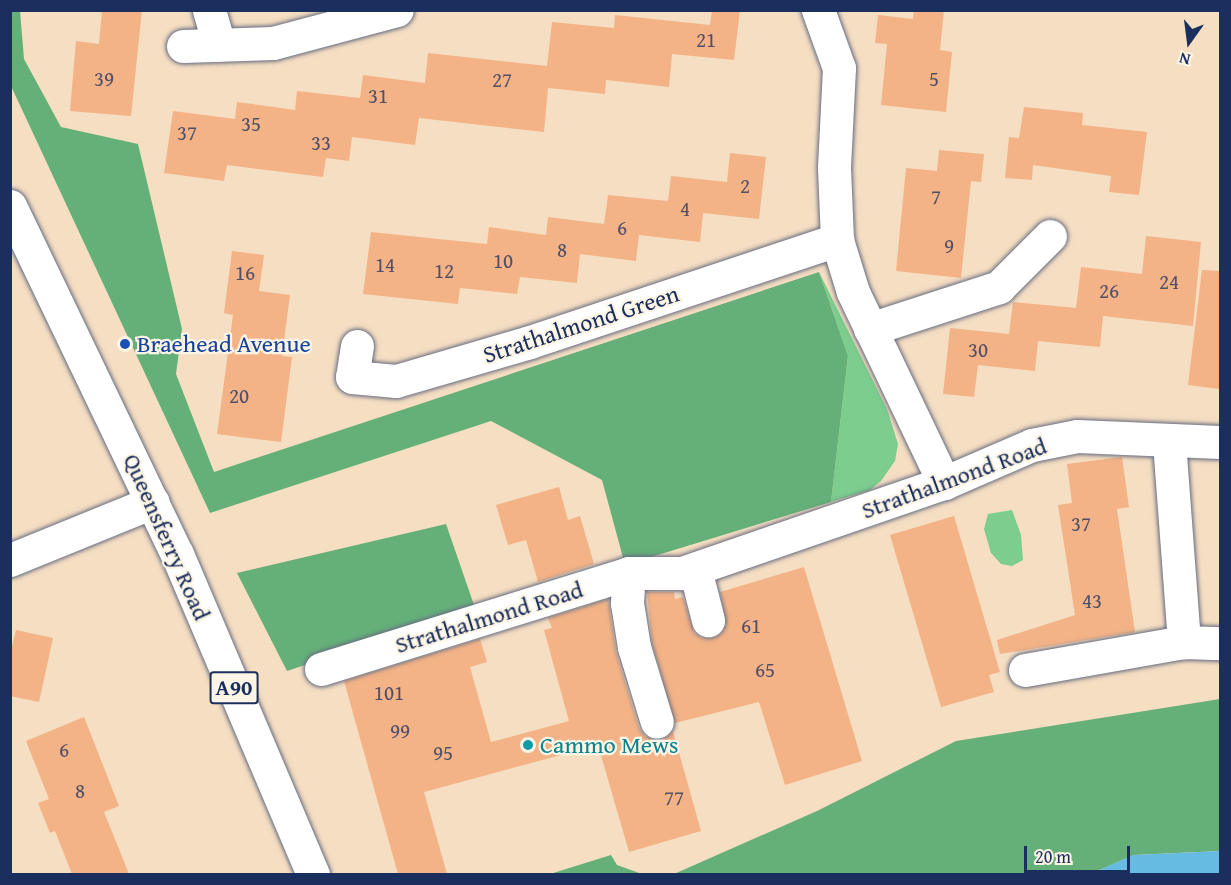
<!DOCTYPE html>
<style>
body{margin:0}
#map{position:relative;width:1231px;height:885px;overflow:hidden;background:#f5dec2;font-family:"Gentium Book Plus",serif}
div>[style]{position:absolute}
.green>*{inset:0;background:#7ccd8e}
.forest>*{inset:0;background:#65b079}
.water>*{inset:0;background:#66bbe2}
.building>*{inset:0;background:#f3b387}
.roads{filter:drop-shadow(0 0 2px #676c81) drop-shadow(0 0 2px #676c81)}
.minor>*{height:33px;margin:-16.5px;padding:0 16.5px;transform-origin:16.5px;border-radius:16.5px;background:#fff}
.major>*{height:33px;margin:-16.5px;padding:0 16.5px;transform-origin:16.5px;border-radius:16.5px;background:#fff}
.dots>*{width:16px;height:16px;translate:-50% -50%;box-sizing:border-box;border:3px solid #fcf5e5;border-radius:50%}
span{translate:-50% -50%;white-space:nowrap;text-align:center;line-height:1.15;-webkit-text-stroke:4.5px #fcf5e5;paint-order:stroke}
.number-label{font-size:21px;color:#515068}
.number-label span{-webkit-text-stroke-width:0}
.shield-label span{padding:2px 4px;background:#fcf5e5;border:2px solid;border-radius:4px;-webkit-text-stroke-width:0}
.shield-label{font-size:22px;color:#1b2f5e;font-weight:700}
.street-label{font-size:24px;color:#1b2f5e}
.transit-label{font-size:24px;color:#164399}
.left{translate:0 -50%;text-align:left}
.culture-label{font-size:24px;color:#0d838f}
.frame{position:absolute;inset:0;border:12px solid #1b2f5e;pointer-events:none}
.north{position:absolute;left:1159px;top:12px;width:60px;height:60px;-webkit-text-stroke:4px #fcf5e5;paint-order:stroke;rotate:194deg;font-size:16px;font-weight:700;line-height:24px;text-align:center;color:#1b2f5e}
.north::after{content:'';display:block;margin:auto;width:21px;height:27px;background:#1b2f5e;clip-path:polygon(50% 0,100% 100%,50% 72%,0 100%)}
.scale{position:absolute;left:1024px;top:846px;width:106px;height:27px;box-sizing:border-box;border:3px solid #1b2f5e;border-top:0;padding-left:8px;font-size:18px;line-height:21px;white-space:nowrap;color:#1b2f5e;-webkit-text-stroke:4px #fcf5e5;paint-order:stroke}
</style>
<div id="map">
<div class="green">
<i style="clip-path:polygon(819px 272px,887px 409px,898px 444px,895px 461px,881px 481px,870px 490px,831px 502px,848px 356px)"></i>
<i style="clip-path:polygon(1012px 510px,1021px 535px,1023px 560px,1012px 566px,1001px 564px,991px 553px,984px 529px,988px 514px)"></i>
</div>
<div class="forest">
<i style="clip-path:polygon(10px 11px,20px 11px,24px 59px,61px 127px,138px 144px,182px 329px,176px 374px,214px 472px,819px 272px,848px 356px,831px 502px,625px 565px,602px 480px,491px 421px,210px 513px,11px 86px)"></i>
<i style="clip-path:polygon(446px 524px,475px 608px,287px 671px,237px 573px)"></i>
<i style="clip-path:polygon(1220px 699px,1220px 851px,1134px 855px,1090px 874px,674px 874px,817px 811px,956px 741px)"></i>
<i style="clip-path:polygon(611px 855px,617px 865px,642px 874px,550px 874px)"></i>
</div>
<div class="water">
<i style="clip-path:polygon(1220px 851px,1220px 874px,1090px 874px,1134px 855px)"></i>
</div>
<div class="building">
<i style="clip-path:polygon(102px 10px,142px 10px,131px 116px,70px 111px,76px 41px,99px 44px)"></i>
<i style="clip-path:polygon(712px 10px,740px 10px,734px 60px,672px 54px,669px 87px,606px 80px,605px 94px,548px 88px,544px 132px,419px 118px,415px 145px,352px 137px,349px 161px,326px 158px,323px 177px,227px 165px,224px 181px,164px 173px,173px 111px,235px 119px,237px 102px,295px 110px,297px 91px,360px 98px,363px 75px,425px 83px,428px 53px,547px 66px,552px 22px,614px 28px,615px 15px,710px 25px)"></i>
<i style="clip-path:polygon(914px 10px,944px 10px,940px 50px,952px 52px,946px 112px,881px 105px,887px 44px,875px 43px,878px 15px,913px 19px)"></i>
<i style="clip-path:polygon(1024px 107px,1083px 113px,1082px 125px,1147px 132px,1139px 195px,1109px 192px,1111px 176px,1033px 165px,1032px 180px,1005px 178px,1009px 137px,1019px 138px)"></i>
<i style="clip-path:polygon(939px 150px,984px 154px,981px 182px,971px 181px,961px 278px,896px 271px,906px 168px,937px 171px)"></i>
<i style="clip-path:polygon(730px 153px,766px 157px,759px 219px,703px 213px,700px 242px,639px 235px,636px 261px,580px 254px,577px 283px,520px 277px,517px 294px,460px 288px,458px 304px,363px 294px,371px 232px,487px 244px,489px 227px,546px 235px,548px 217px,604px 224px,608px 195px,668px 201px,671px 176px,727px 182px)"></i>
<i style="clip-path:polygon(1146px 236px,1201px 242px,1193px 326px,1103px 316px,1100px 347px,1038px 341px,1035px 371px,978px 365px,974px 397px,943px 394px,950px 328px,1009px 334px,1013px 302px,1076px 308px,1081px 267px,1142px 274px)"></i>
<i style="clip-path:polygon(232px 251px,264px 255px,259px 291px,290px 295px,282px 356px,292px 357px,281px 442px,217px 434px,233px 315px,224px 313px)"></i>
<i style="clip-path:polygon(1202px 270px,1221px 271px,1219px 389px,1188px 385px)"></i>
<i style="clip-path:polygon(1122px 457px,1129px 507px,1117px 509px,1135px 632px,1000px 654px,997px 640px,1075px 615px,1058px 505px,1072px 503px,1067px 464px)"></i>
<i style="clip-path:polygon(559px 487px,568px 520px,580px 516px,594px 564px,538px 582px,526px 540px,508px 545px,496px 505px)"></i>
<i style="clip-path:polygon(954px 516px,1000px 672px,989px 675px,994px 692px,941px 707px,890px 535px)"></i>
<i style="clip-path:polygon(804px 567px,862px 761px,785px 785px,759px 702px,675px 723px,652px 643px,647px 592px,674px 592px,675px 599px,683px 597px,694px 633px,702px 638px,712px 638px,721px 634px,726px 624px,720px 592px)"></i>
<i style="clip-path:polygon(608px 599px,616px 652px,639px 728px,645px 736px,653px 740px,663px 740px,673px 731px,701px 831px,629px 852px,598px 745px,424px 792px,447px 874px,398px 874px,344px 681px,480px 639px,487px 662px,470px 667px,491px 742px,569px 721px,544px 630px,552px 628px,548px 618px)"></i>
<i style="clip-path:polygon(16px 630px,53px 638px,39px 702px,10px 696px,10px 655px)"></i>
<i style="clip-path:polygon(84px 717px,119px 806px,104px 812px,129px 874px,72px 874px,55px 831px,50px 833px,38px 803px,49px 799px,26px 741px)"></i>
</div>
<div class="roads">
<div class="minor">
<i style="left:209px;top:10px;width:36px;rotate:74deg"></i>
<i style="left:818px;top:10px;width:62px;rotate:70.1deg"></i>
<i style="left:839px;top:68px;width:100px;rotate:92.9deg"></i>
<i style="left:834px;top:168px;width:72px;rotate:87.6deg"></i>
<i style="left:837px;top:240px;width:54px;rotate:72.9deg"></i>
<i style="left:853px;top:292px;width:212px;rotate:64.5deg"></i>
<i style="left:183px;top:46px;width:90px;rotate:-1.9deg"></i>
<i style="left:273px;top:43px;width:128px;rotate:-14.9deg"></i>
<i style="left:870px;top:329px;width:136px;rotate:-18deg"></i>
<i style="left:999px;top:287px;width:72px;rotate:-45deg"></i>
<i style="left:357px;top:346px;width:31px;rotate:99deg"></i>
<i style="left:352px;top:377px;width:44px;rotate:5.2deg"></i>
<i style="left:396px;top:381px;width:140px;rotate:-16.2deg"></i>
<i style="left:530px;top:342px;width:324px;rotate:-18.4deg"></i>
<i style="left:1169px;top:442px;width:201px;rotate:85.7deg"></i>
<i style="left:10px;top:560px;width:154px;rotate:-22.1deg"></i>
<i style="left:695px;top:569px;width:53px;rotate:75.7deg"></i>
<i style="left:629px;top:573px;width:30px;rotate:94deg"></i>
<i style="left:627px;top:603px;width:45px;rotate:81deg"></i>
<i style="left:634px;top:647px;width:78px;rotate:73deg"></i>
<i style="left:321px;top:669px;width:323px;rotate:-17.3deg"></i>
<i style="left:629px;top:573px;width:53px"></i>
<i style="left:682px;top:573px;width:277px;rotate:-19deg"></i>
<i style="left:944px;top:483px;width:96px;rotate:-23.4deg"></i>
<i style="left:1032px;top:445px;width:46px;rotate:-11.3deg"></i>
<i style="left:1077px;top:436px;width:143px;rotate:2.4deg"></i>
<i style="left:1025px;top:670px;width:161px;rotate:-10deg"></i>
<i style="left:1184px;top:642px;width:36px;rotate:2deg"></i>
</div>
<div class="major">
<i style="left:10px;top:206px;width:386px;rotate:64.4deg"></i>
<i style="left:177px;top:554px;width:348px;rotate:67deg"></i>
</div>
</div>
<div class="dots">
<i style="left:125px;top:344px;background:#1a4fb4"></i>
<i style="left:528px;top:745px;background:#0f9aa8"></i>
</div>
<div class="number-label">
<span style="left:706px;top:40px">21</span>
<span style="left:104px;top:79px">39</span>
<span style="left:934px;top:79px">5</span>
<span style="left:502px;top:80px">27</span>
<span style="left:378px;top:96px">31</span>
<span style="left:251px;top:124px">35</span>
<span style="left:187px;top:133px">37</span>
<span style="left:321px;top:143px">33</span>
<span style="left:745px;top:186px">2</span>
<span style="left:936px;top:197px">7</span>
<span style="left:685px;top:209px">4</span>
<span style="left:622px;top:228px">6</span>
<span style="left:949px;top:246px">9</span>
<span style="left:562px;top:250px">8</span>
<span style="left:503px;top:261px">10</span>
<span style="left:385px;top:265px">14</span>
<span style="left:444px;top:271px">12</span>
<span style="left:245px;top:273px">16</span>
<span style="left:1169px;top:282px">24</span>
<span style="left:1109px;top:291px">26</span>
<span style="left:978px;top:350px">30</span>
<span style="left:239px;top:396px">20</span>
<span style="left:1081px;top:524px">37</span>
<span style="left:1092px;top:601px">43</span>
<span style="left:751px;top:626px">61</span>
<span style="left:765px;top:670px">65</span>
<span style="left:389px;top:693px">101</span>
<span style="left:400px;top:731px">99</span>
<span style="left:64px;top:750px">6</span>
<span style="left:443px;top:753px">95</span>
<span style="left:80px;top:791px">8</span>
<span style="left:674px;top:798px">77</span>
</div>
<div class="shield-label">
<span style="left:234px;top:688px">A90</span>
</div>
<div class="street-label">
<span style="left:581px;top:324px;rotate:-18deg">Strathalmond Green</span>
<span style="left:954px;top:478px;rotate:-20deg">Strathalmond Road</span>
<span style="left:167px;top:537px;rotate:66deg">Queensferry Road</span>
<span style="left:489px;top:617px;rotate:-17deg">Strathalmond Road</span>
</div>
<div class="transit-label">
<span class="left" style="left:137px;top:344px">Braehead Avenue</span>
</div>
<div class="culture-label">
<span class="left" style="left:540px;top:745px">Cammo Mews</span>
</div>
<div class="frame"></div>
<div class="north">N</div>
<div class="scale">20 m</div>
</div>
